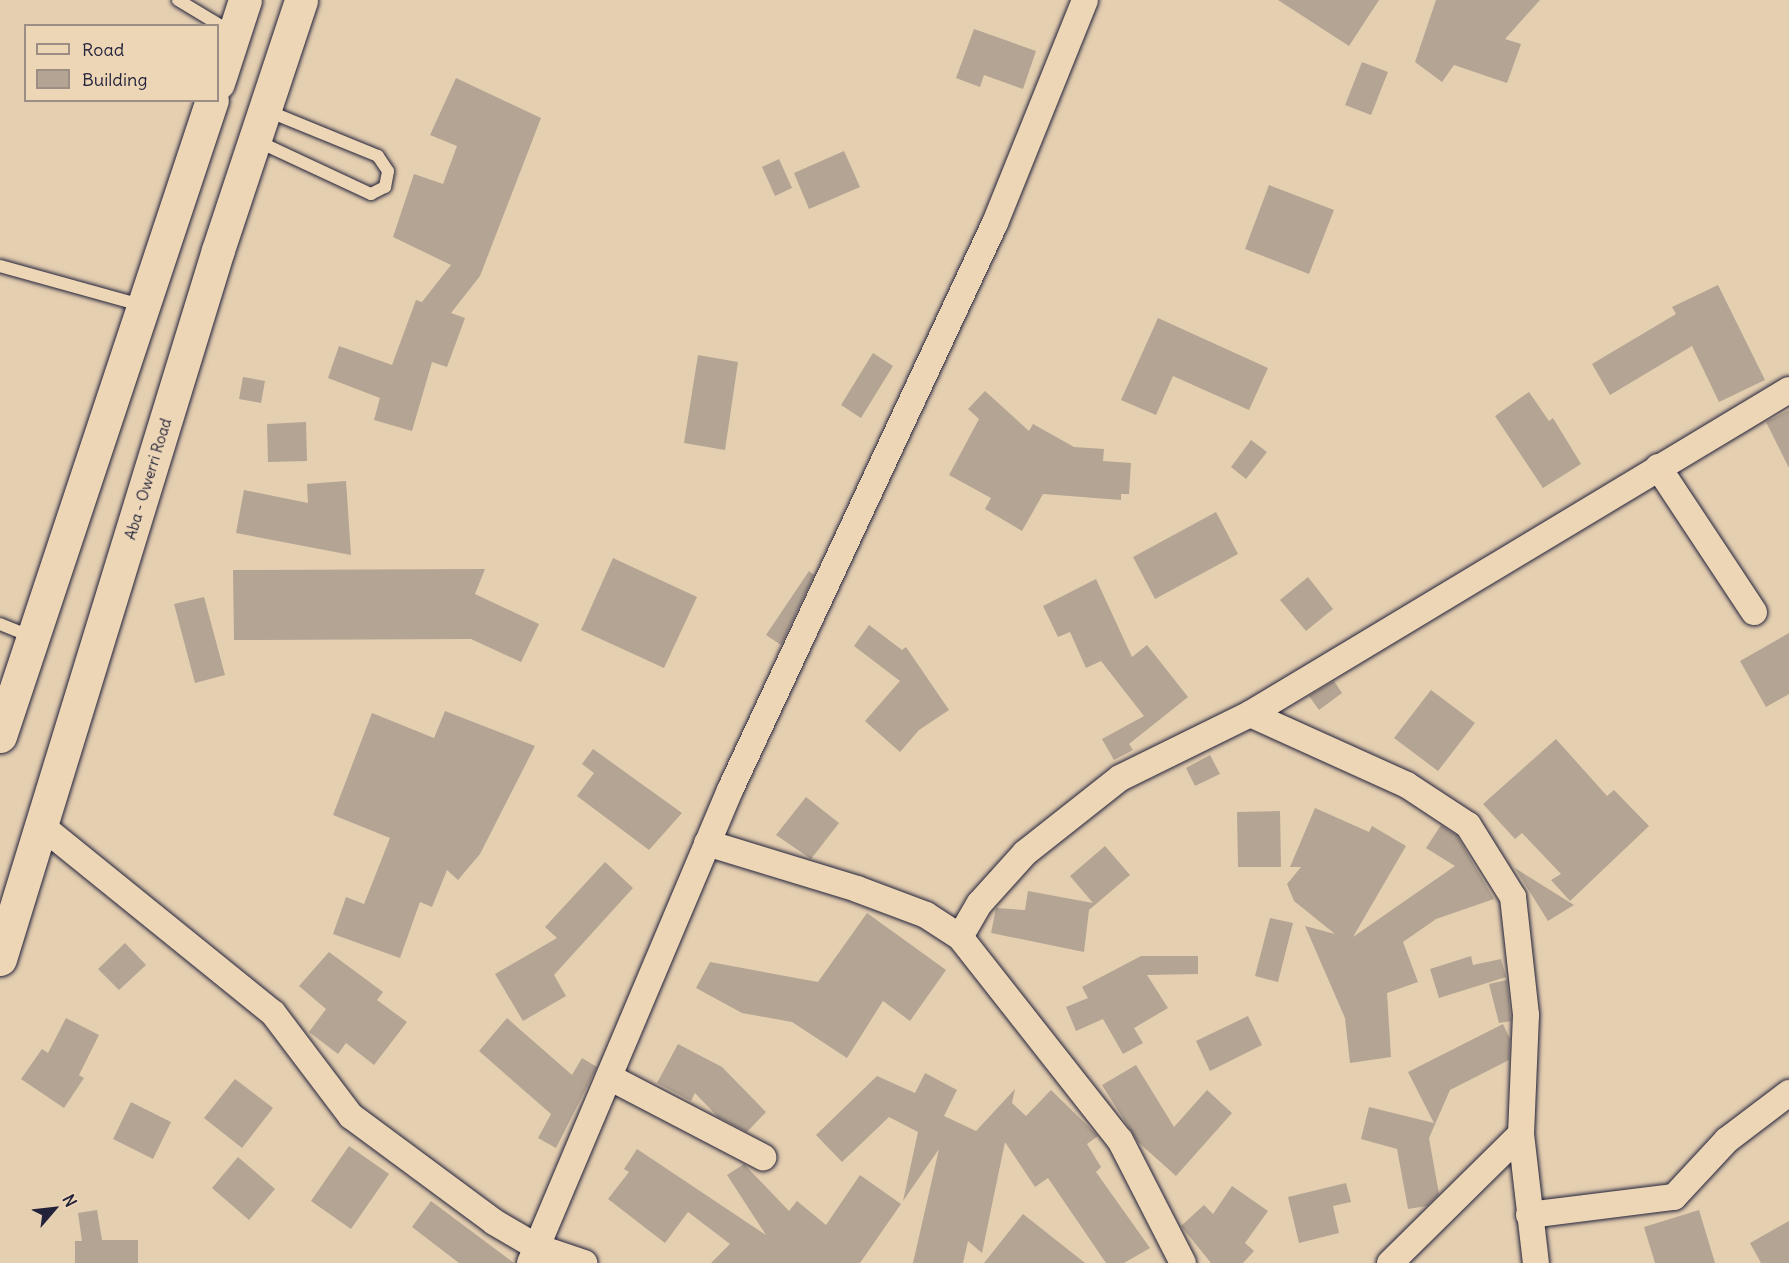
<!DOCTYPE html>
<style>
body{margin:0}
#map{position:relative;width:1789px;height:1263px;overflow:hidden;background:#e5cfb1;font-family:Delius,sans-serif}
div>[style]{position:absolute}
.building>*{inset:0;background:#b4a493}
.roads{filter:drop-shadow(0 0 2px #22223b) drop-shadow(0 0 2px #22223b)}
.lane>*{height:12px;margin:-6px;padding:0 6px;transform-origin:6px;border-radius:6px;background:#edd6b6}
.street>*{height:26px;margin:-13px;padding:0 13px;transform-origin:13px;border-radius:13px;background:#edd6b6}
.highway>*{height:33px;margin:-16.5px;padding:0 16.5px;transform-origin:16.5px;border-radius:16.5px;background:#edd6b6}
span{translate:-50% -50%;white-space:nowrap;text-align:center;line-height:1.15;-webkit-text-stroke:6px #edd6b6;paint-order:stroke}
.street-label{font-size:15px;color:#22223b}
.legend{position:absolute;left:24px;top:24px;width:195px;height:78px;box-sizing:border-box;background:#edd6b6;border:2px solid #9c8e85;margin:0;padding:8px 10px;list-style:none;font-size:18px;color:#22223b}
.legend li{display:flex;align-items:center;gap:12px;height:30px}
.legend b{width:30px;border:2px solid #9c8e85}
.north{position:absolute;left:24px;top:1179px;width:60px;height:60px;-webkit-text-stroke:4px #edd6b6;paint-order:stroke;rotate:62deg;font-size:16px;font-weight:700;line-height:24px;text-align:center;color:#22223b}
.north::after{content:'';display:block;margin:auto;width:21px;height:27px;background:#22223b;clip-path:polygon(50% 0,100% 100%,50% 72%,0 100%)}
</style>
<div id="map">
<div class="building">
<i style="clip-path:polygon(1278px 0,1379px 0,1349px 46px)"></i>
<i style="clip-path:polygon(1436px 0,1540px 0,1505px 39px,1521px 44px,1507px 83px,1454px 65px,1442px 82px,1415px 62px)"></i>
<i style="clip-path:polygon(974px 29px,1036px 51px,1023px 89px,984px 75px,980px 87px,956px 78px)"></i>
<i style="clip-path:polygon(1362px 62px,1388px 72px,1371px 115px,1345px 105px)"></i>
<i style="clip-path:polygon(456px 78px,541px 118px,480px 276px,451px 313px,465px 318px,447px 367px,432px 362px,412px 431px,374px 420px,380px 398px,328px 378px,339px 346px,392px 365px,416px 300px,422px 302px,451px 265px,393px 237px,414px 174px,443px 184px,457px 146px,430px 135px)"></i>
<i style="clip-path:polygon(844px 151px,860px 187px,809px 209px,794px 173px)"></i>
<i style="clip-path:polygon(779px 159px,792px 188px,775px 196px,762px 167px)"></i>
<i style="clip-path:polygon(1269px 185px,1334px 210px,1309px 274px,1245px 249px)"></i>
<i style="clip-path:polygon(1718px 285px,1765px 380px,1719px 402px,1692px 346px,1610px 395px,1592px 364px,1676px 314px,1672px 307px)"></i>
<i style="clip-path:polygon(1158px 318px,1268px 368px,1249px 410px,1173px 376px,1156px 415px,1121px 400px)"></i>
<i style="clip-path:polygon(873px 353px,893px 366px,861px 418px,841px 405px)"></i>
<i style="clip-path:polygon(698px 355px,738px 362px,725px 450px,684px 443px)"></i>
<i style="clip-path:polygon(243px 377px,265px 381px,261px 403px,239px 399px)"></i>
<i style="clip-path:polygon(985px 391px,1029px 431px,1033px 424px,1074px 447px,1104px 449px,1103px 461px,1131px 463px,1129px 494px,1121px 494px,1121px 500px,1043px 494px,1022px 531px,985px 509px,991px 498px,949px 475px,979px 419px,968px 409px)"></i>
<i style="clip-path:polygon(1529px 392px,1549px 421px,1553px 418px,1581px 464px,1543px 488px,1495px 416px)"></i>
<i style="clip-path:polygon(1789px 410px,1789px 468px,1766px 422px)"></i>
<i style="clip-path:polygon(306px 422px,307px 461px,268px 462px,267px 424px)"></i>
<i style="clip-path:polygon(1251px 440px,1267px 452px,1246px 479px,1231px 467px)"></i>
<i style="clip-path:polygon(346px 481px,351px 555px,236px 533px,244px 490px,308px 503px,307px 484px)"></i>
<i style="clip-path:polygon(1216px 512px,1238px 554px,1155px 599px,1133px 557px)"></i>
<i style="clip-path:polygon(613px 558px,697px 597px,664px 668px,581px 630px)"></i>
<i style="clip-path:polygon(485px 569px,475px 594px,539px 624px,521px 662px,471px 639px,234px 640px,233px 570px)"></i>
<i style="clip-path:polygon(809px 571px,814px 575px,781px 645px,766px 635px)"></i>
<i style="clip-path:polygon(1308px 577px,1333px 609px,1306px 631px,1280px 600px)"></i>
<i style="clip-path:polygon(1096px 579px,1132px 657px,1147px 645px,1188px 697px,1129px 744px,1133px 750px,1114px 760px,1102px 739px,1144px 716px,1101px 661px,1086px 668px,1070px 632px,1058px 637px,1043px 606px)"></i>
<i style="clip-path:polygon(204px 597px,225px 675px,195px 683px,174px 604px)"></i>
<i style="clip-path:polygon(869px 625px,902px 650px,906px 647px,949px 710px,919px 730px,900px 752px,865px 721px,900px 681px,854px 646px)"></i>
<i style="clip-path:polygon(1789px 633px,1789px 694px,1766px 707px,1740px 661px)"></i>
<i style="clip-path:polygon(1334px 681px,1342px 693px,1319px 710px,1309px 696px)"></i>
<i style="clip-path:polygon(1431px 690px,1475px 723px,1438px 771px,1394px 738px)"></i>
<i style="clip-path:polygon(445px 711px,535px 746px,480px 854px,458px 880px,447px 870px,432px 907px,420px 902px,400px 958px,333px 934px,346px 897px,364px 904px,390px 838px,333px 815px,372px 713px,434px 738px)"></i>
<i style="clip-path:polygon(1556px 739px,1607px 796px,1614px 790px,1649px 826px,1570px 901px,1551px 880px,1561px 874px,1522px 833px,1515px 839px,1483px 804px)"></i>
<i style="clip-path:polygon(593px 749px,682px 813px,649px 850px,577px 796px,594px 773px,582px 764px)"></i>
<i style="clip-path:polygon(1210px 755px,1220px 774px,1195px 786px,1186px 768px)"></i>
<i style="clip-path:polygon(806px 797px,839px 823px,811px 859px,776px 835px)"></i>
<i style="clip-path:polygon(1315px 808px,1369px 832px,1372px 826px,1406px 846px,1353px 937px,1455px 866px,1426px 848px,1441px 825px,1457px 836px,1494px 899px,1436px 919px,1403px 942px,1418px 982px,1387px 993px,1391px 1057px,1350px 1063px,1345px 1018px,1305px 926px,1335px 934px,1294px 901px,1287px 884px,1301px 867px,1290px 867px)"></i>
<i style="clip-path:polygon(1280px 811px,1281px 867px,1238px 867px,1237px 812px)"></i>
<i style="clip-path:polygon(1105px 846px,1130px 875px,1089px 910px,1084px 952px,991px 933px,996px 908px,1025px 910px,1028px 891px,1093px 903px,1070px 876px)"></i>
<i style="clip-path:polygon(605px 862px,633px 888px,554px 975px,566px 996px,523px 1021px,495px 974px,557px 938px,545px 927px)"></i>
<i style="clip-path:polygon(1515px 868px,1574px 905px,1548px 921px)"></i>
<i style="clip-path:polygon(867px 913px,946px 970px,910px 1021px,883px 1001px,847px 1058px,792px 1022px,742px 1013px,696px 988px,710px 962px,818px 982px)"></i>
<i style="clip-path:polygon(1270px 918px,1293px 923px,1278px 982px,1255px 976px)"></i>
<i style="clip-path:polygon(125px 943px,146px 965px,119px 990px,98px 969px)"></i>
<i style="clip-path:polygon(329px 952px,383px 992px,377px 1000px,407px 1022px,374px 1065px,346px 1043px,338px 1054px,309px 1032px,326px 1009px,299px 986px)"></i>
<i style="clip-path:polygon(1141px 956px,1198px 956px,1198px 974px,1147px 975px,1168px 1008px,1134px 1028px,1143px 1043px,1123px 1054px,1103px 1019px,1076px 1031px,1066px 1007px,1088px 998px,1082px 987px)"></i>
<i style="clip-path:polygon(1471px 956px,1473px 965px,1501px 959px,1506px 977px,1439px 998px,1430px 969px)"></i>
<i style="clip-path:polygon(1507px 980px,1511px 1021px,1499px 1023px,1489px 984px)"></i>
<i style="clip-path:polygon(1248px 1016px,1262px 1045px,1210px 1071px,1196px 1041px)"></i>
<i style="clip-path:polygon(66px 1018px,99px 1035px,79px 1075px,84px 1078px,64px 1108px,21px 1079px,42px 1049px,48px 1053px)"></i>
<i style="clip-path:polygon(507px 1018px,572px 1075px,582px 1058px,597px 1067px,556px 1148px,538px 1138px,551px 1114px,479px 1051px)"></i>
<i style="clip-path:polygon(1503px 1024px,1510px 1039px,1509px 1060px,1450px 1090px,1429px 1138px,1439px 1194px,1427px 1206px,1408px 1209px,1397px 1149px,1361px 1139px,1369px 1107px,1434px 1123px,1408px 1072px)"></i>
<i style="clip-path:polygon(678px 1044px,722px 1067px,766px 1112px,747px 1132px,718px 1117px,695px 1093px,691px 1101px,657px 1083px)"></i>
<i style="clip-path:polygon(1136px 1065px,1174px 1127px,1207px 1090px,1232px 1113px,1176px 1176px,1138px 1142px,1102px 1085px)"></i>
<i style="clip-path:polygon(925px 1073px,957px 1090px,944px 1116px,976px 1131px,1015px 1089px,1012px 1103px,1026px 1116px,1051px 1090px,1098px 1136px,1087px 1144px,1101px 1167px,1096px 1172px,1150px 1248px,1124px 1263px,1106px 1263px,1048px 1178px,1035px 1187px,1005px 1142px,982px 1253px,968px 1241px,963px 1263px,913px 1263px,939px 1149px,903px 1201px,918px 1132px,889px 1117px,842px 1162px,816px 1135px,877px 1076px,915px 1093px)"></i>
<i style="clip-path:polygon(235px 1079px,273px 1108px,242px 1148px,204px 1118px)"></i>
<i style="clip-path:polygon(131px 1102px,171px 1122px,153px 1159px,113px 1139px)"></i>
<i style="clip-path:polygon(349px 1146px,389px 1174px,351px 1229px,311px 1201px)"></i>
<i style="clip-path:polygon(637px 1149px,766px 1235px,727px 1175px,744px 1164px,789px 1211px,797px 1201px,826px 1225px,860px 1175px,901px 1204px,860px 1263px,711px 1263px,730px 1244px,688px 1212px,665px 1243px,608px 1199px,629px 1172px,624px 1169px)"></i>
<i style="clip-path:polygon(238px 1157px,275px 1189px,249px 1220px,212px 1188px)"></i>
<i style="clip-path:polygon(1346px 1183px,1351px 1202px,1333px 1206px,1339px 1233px,1299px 1243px,1288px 1197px)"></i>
<i style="clip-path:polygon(1232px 1186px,1268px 1211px,1245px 1243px,1254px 1251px,1243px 1263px,1211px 1263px,1181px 1226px,1204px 1205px,1213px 1214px)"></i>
<i style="clip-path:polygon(431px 1201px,514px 1263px,459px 1263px,412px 1227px)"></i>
<i style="clip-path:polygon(97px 1210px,102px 1240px,138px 1240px,138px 1263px,75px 1263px,75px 1241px,82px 1241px,78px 1213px)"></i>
<i style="clip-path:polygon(1699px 1210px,1715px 1263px,1655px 1263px,1644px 1227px)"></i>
<i style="clip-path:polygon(1023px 1214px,1085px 1263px,984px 1263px)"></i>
<i style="clip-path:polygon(1789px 1221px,1789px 1263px,1761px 1263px,1750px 1243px)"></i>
</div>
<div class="roads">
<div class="lane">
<i style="left:178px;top:0;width:64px;rotate:31deg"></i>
<i style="left:255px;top:140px;width:128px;rotate:25deg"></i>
<i style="left:371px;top:194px;width:16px;rotate:-27deg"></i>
<i style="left:385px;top:187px;width:16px;rotate:-79deg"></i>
<i style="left:388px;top:171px;width:18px;rotate:-124deg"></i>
<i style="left:378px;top:156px;width:122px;rotate:-157.8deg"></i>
<i style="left:0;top:266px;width:146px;rotate:15.5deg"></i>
<i style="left:0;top:624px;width:32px;rotate:22deg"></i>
</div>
<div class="street">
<i style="left:1658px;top:467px;width:174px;rotate:56.5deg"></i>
<i style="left:1250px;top:714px;width:629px;rotate:-31.01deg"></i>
<i style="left:43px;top:827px;width:296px;rotate:39deg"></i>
<i style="left:273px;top:1013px;width:129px;rotate:52.9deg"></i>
<i style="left:351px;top:1116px;width:178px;rotate:36.5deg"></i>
<i style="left:494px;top:1222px;width:50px;rotate:30.2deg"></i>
<i style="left:537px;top:1247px;width:50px;rotate:18.8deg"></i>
<i style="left:707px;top:843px;width:157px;rotate:17deg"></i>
<i style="left:857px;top:889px;width:74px;rotate:20.6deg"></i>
<i style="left:926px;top:915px;width:40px;rotate:32.9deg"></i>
<i style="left:960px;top:937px;width:258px;rotate:51.8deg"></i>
<i style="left:1120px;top:1140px;width:138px;rotate:62.9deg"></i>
<i style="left:960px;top:937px;width:39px;rotate:-60deg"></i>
<i style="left:980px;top:903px;width:67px;rotate:-48deg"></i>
<i style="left:1025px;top:853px;width:121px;rotate:-38.3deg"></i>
<i style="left:1120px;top:778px;width:145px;rotate:-26.2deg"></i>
<i style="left:1250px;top:714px;width:172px;rotate:24.3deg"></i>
<i style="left:1407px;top:785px;width:73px;rotate:33.3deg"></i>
<i style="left:1468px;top:825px;width:85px;rotate:58deg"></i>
<i style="left:1513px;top:897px;width:119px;rotate:83.7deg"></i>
<i style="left:1526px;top:1015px;width:119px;rotate:92.4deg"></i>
<i style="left:1521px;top:1134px;width:184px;rotate:135.4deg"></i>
<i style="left:609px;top:1077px;width:174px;rotate:27.5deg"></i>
<i style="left:1521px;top:1134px;width:130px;rotate:83.4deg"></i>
<i style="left:1529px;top:1215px;width:146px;rotate:-7.1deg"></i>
<i style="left:1674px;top:1197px;width:78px;rotate:-47.1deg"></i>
<i style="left:1727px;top:1140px;width:78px;rotate:-37.2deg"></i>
<i style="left:530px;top:1263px;width:514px;rotate:-67.08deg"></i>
<i style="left:730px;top:790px;width:626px;rotate:-64.95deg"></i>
<i style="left:995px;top:223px;width:240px;rotate:-68deg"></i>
</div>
<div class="highway">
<i style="left:218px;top:83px;width:87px;rotate:-72deg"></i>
<i style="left:0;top:736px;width:670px;rotate:-71.57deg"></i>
<i style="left:0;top:959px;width:742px;rotate:-72.91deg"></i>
<i style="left:218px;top:250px;width:263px;rotate:-71.6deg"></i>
</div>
</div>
<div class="street-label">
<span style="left:148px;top:479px;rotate:-73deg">Aba - Owerri Road</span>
</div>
<ul class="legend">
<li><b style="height:8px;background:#edd6b6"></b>Road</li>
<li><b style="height:16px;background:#b4a493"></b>Building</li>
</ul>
<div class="north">N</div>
</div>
